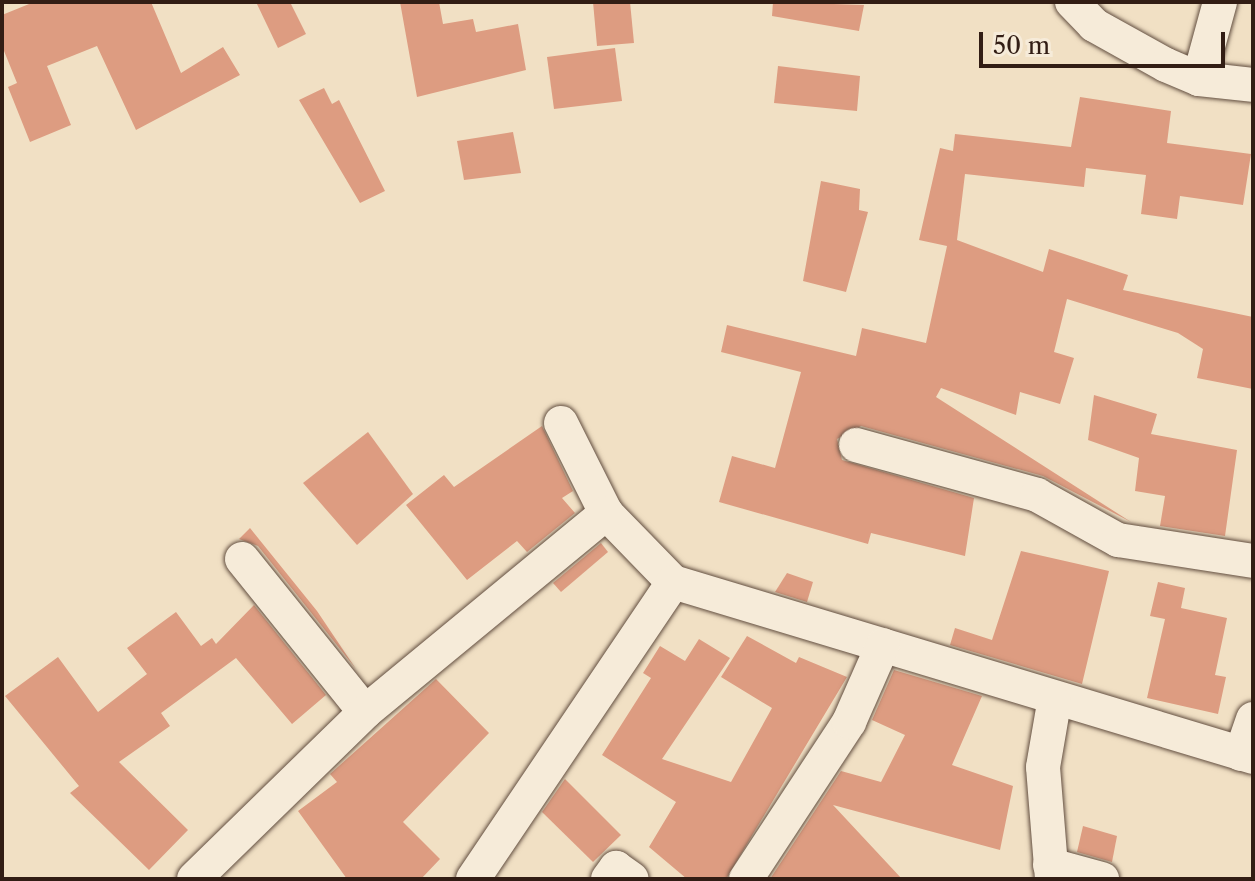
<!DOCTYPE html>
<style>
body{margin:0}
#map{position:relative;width:1255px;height:881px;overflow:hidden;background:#f1e0c4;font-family:"Libre Caslon Text",serif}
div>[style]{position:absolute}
.building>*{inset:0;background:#dd9c81}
.roads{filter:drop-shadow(0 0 2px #624e40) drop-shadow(0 0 2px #624e40)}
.street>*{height:34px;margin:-17px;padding:0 17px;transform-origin:17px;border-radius:17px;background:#f6ebd9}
span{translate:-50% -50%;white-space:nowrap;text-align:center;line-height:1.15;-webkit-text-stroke:6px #f6ebd9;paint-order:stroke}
.frame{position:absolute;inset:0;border:4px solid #321d14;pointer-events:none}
.scale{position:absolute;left:979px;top:32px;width:246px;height:36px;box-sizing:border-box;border:4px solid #321d14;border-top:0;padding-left:10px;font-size:24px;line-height:28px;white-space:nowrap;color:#321d14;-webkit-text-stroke:6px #f6ebd9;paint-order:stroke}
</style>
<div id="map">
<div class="building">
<i style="clip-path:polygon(34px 2px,151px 2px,181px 73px,223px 47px,240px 75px,136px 130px,97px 46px,47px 66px,71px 125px,30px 142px,8px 87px,17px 83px,2px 46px,2px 15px)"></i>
<i style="clip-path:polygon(256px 2px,290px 2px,306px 34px,278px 48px)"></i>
<i style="clip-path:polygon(400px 2px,439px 2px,443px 24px,473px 19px,476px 32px,518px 24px,526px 70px,417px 97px)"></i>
<i style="clip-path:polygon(593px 2px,630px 2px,634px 43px,597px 46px)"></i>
<i style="clip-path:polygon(773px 2px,864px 5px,859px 31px,772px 16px)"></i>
<i style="clip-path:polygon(615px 48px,622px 101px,554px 109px,547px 57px)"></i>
<i style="clip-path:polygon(778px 66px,860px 76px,857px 111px,774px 103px)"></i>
<i style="clip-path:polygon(324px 88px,332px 104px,339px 100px,385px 191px,360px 203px,299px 100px)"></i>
<i style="clip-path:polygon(1080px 97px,1171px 111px,1167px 143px,1251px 154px,1243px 205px,1180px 196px,1177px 219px,1141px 214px,1146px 175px,1086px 168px,1084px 187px,965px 174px,957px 240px,1043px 272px,1049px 249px,1128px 275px,1123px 290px,1253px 317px,1253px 389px,1197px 378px,1203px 349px,1178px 333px,1067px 299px,1054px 352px,1074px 358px,1060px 404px,1020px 392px,1016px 415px,941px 388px,936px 397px,1131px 522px,1043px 476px,861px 426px,837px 439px,842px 460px,974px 498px,965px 556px,871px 533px,868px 544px,719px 502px,732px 456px,775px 468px,801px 372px,721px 352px,727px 325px,856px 356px,862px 328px,926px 343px,947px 246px,919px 240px,940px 148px,953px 151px,955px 134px,1071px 147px)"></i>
<i style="clip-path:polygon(513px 132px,521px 173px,464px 180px,457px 141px)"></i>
<i style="clip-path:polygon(821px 181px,860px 189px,859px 210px,868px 212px,846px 292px,803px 281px)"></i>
<i style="clip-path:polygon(1094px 395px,1157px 414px,1151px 434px,1237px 450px,1225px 536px,1160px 526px,1165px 496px,1135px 491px,1139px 458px,1088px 440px)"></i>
<i style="clip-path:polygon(542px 426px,573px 491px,562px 498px,575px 513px,527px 552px,517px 541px,467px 580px,406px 505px,444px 475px,454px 487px)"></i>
<i style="clip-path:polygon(368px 432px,413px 494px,357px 545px,303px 483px)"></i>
<i style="clip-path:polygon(250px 528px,317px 611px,356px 669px,258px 546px,239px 539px)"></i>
<i style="clip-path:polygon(601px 543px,608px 552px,561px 592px,553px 583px)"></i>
<i style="clip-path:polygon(1021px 551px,1109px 571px,1082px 684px,950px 645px,955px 628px,992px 640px)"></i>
<i style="clip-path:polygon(787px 573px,813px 582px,807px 602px,775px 592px)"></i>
<i style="clip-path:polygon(1158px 582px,1185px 588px,1181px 608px,1227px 618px,1215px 675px,1226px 677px,1218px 714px,1147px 698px,1165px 619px,1150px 616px)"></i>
<i style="clip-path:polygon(254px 605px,326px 695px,292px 724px,236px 658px,161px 713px,170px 726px,119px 762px,188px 830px,149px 870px,70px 793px,79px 786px,5px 696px,58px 657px,98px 712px,147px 674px,127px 648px,176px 612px,201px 646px,212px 638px,216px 644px)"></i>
<i style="clip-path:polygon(747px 636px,796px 663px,799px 657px,847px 677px,726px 879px,687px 879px,649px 847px,676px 802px,602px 755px,651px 678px,643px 673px,660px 646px,685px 661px,699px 639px,730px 658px,662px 759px,731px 782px,772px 708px,721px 677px)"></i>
<i style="clip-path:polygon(894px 670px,982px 696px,952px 765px,1013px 786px,1000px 850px,833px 805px,902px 879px,770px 879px,841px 771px,881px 782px,905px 735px,872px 720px)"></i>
<i style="clip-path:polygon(436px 679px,489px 733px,403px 822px,440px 859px,421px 879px,347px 879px,298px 811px,337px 782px,330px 774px)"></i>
<i style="clip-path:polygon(565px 779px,621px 835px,593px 862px,542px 812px)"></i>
<i style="clip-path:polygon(1083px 826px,1117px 836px,1112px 862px,1077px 852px)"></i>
</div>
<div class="roads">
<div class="street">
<i style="left:1072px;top:2px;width:32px;rotate:46deg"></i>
<i style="left:1094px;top:25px;width:82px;rotate:29.1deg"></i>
<i style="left:1166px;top:65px;width:36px;rotate:23deg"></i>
<i style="left:1199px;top:79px;width:54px;rotate:6.3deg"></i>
<i style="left:1199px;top:79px;width:80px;rotate:-74.7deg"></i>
<i style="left:561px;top:423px;width:101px;rotate:63.4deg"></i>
<i style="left:606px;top:513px;width:96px;rotate:45.8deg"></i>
<i style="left:673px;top:582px;width:606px;rotate:16.79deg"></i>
<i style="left:856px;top:445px;width:188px;rotate:15.4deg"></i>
<i style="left:1037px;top:495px;width:93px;rotate:29.1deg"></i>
<i style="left:1118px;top:540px;width:137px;rotate:8.8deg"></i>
<i style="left:242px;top:559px;width:196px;rotate:51.2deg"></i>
<i style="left:1241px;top:754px;width:37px;rotate:-71deg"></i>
<i style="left:1050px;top:865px;width:54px;rotate:15.1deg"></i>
<i style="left:194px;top:879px;width:239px;rotate:-44.3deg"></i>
<i style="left:365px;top:712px;width:313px;rotate:-39.5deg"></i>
<i style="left:473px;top:879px;width:358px;rotate:-56deg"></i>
<i style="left:608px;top:879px;width:14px;rotate:-54deg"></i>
<i style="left:616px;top:868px;width:19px;rotate:35deg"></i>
<i style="left:746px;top:879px;width:188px;rotate:-56.7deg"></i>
<i style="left:849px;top:722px;width:84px;rotate:-66.2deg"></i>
<i style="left:1052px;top:879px;width:112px;rotate:-94.6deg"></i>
<i style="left:1043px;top:767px;width:65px;rotate:-80.2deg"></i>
</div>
</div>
<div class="frame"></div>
<div class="scale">50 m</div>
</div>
